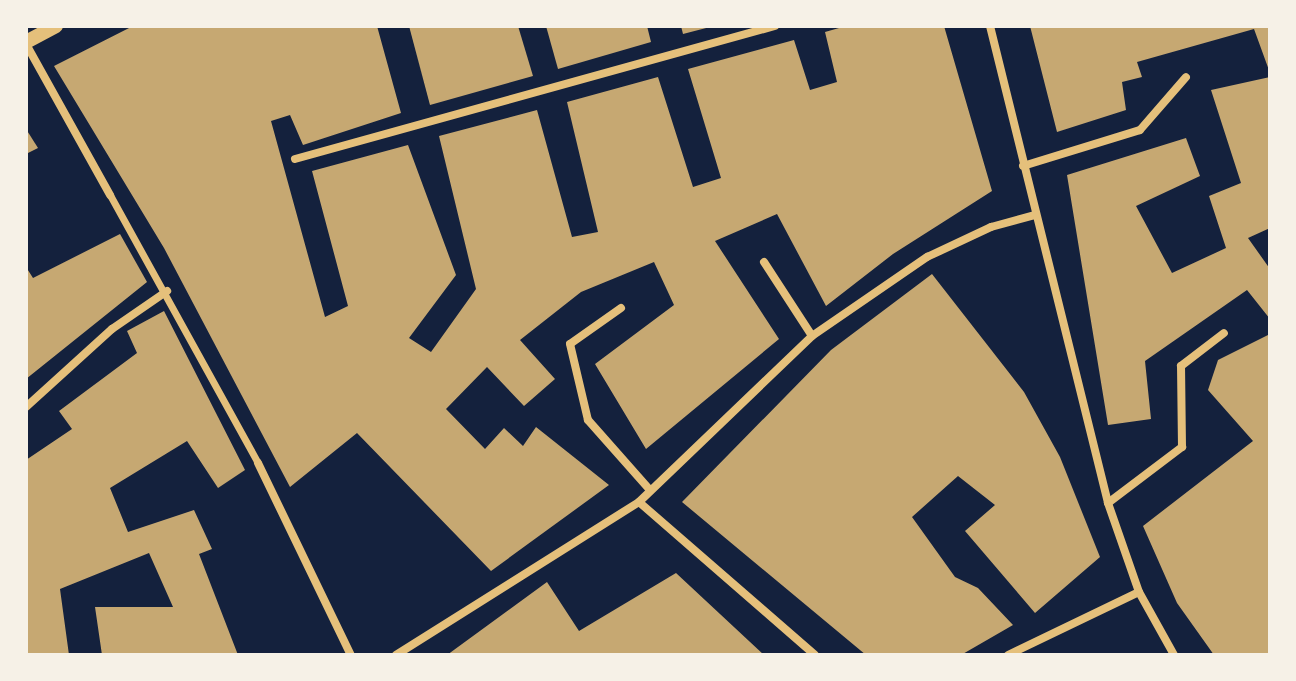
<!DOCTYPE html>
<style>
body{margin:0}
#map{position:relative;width:1296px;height:681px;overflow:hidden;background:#14213d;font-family:"IBM Plex Sans",sans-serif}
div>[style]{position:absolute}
.building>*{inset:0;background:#c6a872}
.pedestrian>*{height:7px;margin:-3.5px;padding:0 3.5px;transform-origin:3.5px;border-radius:3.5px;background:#e5c07b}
.minor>*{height:8px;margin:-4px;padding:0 4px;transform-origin:4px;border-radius:4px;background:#e5c07b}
.tertiary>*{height:14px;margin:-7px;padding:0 7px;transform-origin:7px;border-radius:7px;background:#e5c07b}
span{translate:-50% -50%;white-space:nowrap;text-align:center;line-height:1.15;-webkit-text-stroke:6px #f6f1e7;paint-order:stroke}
.frame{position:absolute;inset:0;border:28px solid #f6f1e7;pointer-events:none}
</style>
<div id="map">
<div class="building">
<i style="clip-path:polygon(133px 26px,377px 26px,401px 113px,303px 145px,290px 115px,271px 121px,325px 317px,348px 306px,312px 171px,408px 145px,456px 275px,409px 338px,431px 352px,476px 289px,439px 136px,537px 110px,572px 237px,598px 232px,567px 102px,658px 77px,693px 187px,721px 178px,688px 69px,794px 40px,810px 90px,837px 82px,825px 32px,846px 26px,944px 26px,992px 191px,893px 254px,826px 306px,777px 214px,715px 241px,779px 339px,646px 449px,595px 364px,674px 305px,654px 262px,581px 292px,520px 340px,555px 379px,524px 406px,487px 367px,446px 409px,485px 449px,504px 428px,523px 446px,536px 427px,609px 485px,491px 571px,357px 433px,290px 487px,164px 248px,54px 66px)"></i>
<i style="clip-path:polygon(409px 26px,518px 26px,533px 76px,430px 105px)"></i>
<i style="clip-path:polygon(546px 26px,647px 26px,651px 42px,558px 69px)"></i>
<i style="clip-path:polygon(681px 26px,710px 26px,710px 27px,683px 34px)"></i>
<i style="clip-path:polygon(1030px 26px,1270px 26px,1270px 73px,1254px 29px,1137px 62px,1142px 77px,1122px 82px,1126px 110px,1057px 132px)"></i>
<i style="clip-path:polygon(1270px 77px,1270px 228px,1248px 238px,1270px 269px,1270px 319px,1247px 290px,1145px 361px,1151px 419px,1108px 425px,1067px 175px,1186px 138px,1200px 176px,1136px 206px,1172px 273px,1226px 248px,1209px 196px,1241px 183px,1211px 90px)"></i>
<i style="clip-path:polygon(26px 129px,38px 148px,26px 154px)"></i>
<i style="clip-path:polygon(120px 234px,147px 282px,26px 379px,26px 267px,33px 278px)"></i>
<i style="clip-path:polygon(932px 274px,1024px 392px,1060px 457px,1100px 557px,1035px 613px,965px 531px,995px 505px,958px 476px,912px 517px,955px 577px,978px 588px,1013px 625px,961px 655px,866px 655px,682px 502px,831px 350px)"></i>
<i style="clip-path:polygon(164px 311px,245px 470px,218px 488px,187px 441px,110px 488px,128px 532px,194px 510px,212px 549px,199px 554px,238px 655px,102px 655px,95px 607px,173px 607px,149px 553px,60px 589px,69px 655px,26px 655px,26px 460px,72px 429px,59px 411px,137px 353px,127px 331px)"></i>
<i style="clip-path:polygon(1270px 334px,1270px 655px,1214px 655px,1177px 603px,1143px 526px,1253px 441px,1208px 390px,1218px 360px)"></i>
<i style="clip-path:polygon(676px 573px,764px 655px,447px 655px,547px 582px,579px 631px)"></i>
</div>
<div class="pedestrian">
<i style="left:110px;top:195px;width:306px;rotate:61.1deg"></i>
</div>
<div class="minor">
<i style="left:990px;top:26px;width:491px;rotate:76.1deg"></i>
<i style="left:1108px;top:503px;width:94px;rotate:70.8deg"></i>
<i style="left:1139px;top:592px;width:72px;rotate:60.9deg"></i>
<i style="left:26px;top:44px;width:173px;rotate:60.9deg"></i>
<i style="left:295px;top:159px;width:498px;rotate:-15.5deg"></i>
<i style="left:1023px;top:166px;width:122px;rotate:-17.1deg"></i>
<i style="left:1140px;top:130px;width:70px;rotate:-49deg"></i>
<i style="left:764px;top:262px;width:88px;rotate:57deg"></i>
<i style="left:621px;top:308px;width:62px;rotate:144.8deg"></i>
<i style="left:570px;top:344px;width:78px;rotate:76.7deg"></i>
<i style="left:588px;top:420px;width:94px;rotate:48.5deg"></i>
<i style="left:26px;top:407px;width:116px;rotate:-42.2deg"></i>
<i style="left:112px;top:329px;width:67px;rotate:-34.6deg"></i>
<i style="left:258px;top:463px;width:213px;rotate:64.2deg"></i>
<i style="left:639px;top:502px;width:233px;rotate:41deg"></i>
<i style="left:1108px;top:503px;width:93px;rotate:-37.1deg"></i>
<i style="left:1182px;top:447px;width:81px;rotate:-90.7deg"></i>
<i style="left:1181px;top:366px;width:54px;rotate:-37.5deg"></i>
<i style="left:396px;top:655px;width:287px;rotate:-32.2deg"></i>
<i style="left:639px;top:502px;width:240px;rotate:-43.8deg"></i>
<i style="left:812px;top:336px;width:140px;rotate:-34.5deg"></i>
<i style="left:927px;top:257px;width:71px;rotate:-25.1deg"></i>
<i style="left:991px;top:227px;width:46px;rotate:-15.3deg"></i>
<i style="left:1008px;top:655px;width:145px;rotate:-25.7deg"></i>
</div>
<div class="tertiary">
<i style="left:26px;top:42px;width:34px;rotate:-28deg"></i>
</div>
<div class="frame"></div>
</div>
